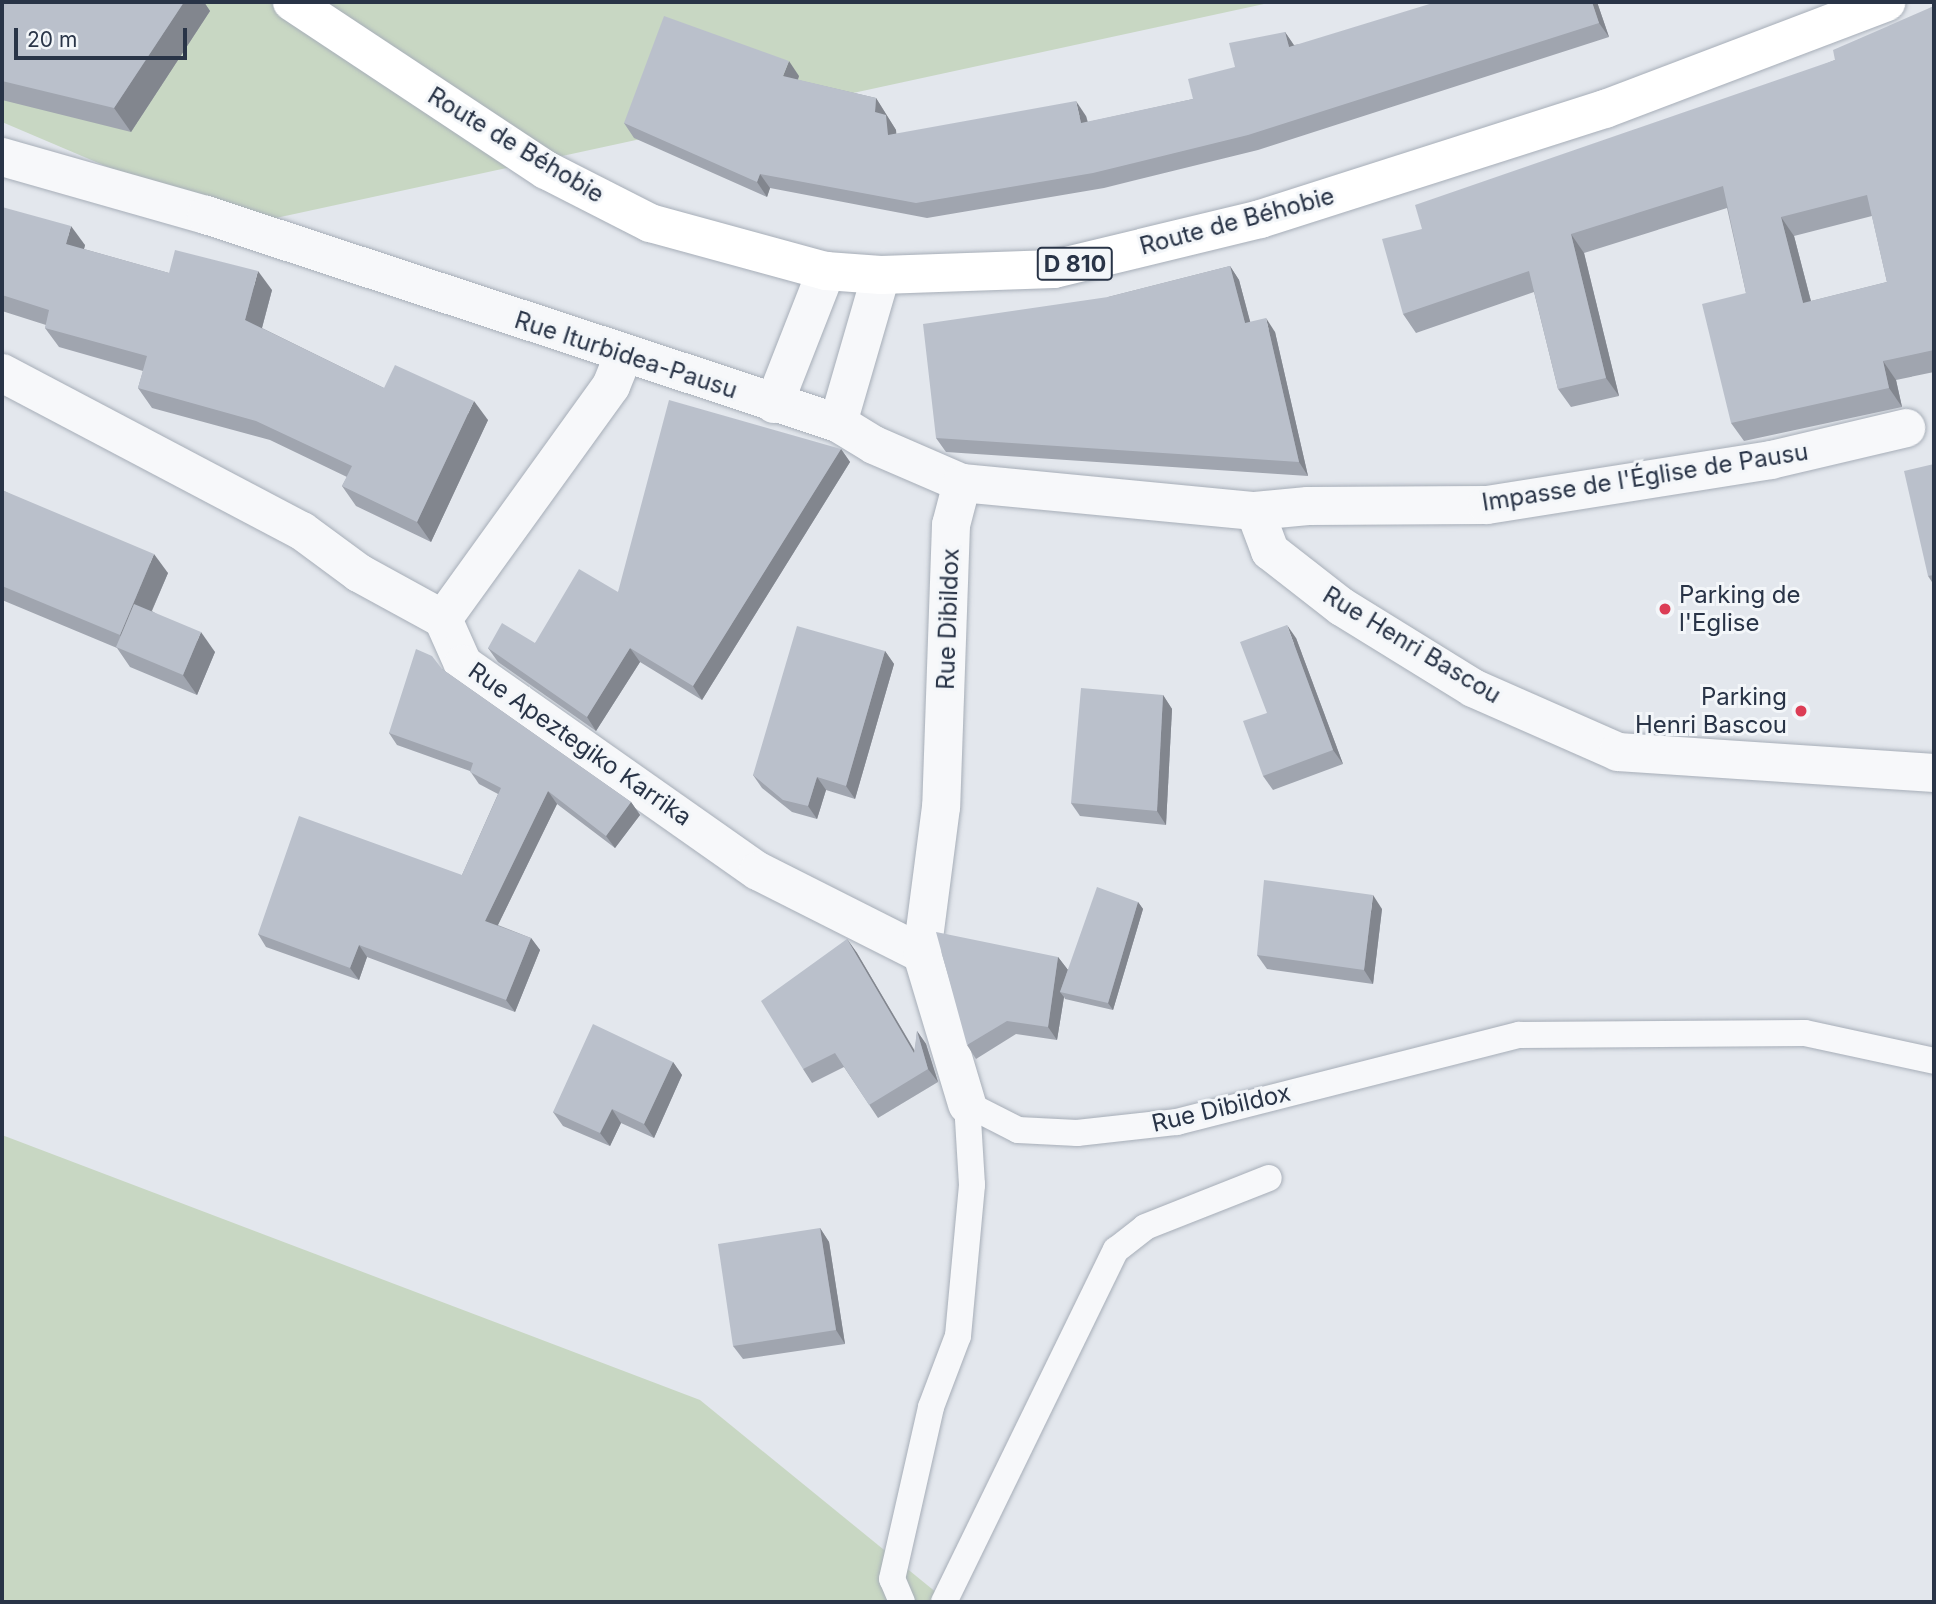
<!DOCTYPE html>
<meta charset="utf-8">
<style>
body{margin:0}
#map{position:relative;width:1936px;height:1604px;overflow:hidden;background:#e3e7ed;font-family:Inter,sans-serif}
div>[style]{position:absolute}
.green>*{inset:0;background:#c8d7c3}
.roads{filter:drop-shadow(0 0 2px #a7aeb8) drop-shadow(0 0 2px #a7aeb8)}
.lane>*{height:26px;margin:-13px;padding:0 13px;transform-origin:13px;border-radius:13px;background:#f7f8fa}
.street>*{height:38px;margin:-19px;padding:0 19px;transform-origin:19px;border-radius:19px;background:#f7f8fa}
.primary>*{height:38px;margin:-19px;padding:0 19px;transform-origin:19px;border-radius:19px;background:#fff}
.wall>*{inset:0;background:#a0a5af}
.shaded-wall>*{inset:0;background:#82868e}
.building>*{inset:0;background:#bac0cb}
.dots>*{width:19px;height:19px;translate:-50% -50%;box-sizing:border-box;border:4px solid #f3f6f9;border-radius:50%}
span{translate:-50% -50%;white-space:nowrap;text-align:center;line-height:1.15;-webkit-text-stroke:6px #f3f6f9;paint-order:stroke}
.shield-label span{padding:2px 5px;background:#f3f6f9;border:2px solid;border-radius:5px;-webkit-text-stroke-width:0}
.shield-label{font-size:23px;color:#293447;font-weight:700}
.street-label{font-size:24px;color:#293447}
.poi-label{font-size:24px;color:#293447}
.left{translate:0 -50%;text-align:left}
.right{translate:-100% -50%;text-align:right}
.frame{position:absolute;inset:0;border:4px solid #293447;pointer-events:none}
.scale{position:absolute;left:14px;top:28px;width:173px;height:32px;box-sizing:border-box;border:4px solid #293447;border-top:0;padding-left:9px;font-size:21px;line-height:24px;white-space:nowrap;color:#293447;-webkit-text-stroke:5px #f3f6f9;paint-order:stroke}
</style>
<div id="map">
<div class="green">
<i style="clip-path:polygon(2px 2px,1273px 2px,244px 225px,2px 122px)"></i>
<i style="clip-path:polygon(2px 1135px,700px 1400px,948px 1602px,2px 1602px)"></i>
</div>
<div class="roads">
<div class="lane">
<i style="left:967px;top:1104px;width:57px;rotate:27deg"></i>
<i style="left:1018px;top:1130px;width:59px;rotate:2.9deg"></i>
<i style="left:1077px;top:1133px;width:101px;rotate:-6.3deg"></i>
<i style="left:1177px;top:1122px;width:353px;rotate:-14.3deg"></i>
<i style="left:1519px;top:1035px;width:286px;rotate:-0.4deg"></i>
<i style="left:1805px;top:1033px;width:132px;rotate:12.2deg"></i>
<i style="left:902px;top:1602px;width:25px;rotate:-113deg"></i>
<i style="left:892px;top:1579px;width:176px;rotate:-77.2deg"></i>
<i style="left:931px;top:1407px;width:76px;rotate:-69.2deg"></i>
<i style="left:958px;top:1336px;width:152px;rotate:-84.7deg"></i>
<i style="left:972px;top:1185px;width:81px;rotate:-93.5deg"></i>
<i style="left:944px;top:1602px;width:392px;rotate:-64deg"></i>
<i style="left:1116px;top:1250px;width:37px;rotate:-38deg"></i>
<i style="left:1145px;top:1227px;width:133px;rotate:-21.6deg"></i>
</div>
<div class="street">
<i style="left:2px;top:157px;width:212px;rotate:15.9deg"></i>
<i style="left:206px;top:215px;width:665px;rotate:18.22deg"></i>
<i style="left:838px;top:423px;width:42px;rotate:31.4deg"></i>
<i style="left:874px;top:445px;width:96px;rotate:23.4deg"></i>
<i style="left:962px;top:483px;width:294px;rotate:5.5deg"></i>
<i style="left:1255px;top:511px;width:53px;rotate:-5.4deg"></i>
<i style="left:1308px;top:506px;width:179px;rotate:-0.3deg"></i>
<i style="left:1487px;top:505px;width:288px;rotate:-9deg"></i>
<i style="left:1771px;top:460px;width:139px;rotate:-13.3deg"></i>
<i style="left:2px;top:373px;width:339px;rotate:27.8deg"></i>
<i style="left:302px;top:531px;width:71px;rotate:36.4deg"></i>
<i style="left:359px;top:573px;width:96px;rotate:28.7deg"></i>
<i style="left:443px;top:619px;width:49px;rotate:66deg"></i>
<i style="left:463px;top:664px;width:360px;rotate:35.1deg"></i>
<i style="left:758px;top:871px;width:184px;rotate:26.8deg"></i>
<i style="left:774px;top:404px;width:143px;rotate:-68.6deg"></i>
<i style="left:838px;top:423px;width:154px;rotate:-73.8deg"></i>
<i style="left:962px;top:483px;width:43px;rotate:104.7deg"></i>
<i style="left:951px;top:525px;width:282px;rotate:92deg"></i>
<i style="left:941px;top:807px;width:148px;rotate:97.4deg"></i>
<i style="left:922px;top:954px;width:157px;rotate:73.3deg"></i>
<i style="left:1255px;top:511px;width:43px;rotate:69.4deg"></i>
<i style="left:1270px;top:551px;width:91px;rotate:37.9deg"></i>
<i style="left:1342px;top:607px;width:154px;rotate:31.7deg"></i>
<i style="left:1473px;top:688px;width:158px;rotate:23.8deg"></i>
<i style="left:1618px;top:752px;width:317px;rotate:3.8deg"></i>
<i style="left:443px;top:619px;width:287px;rotate:-54.2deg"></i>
<i style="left:611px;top:386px;width:35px;rotate:-68deg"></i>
</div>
<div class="primary">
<i style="left:292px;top:2px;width:305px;rotate:33.5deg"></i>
<i style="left:546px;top:170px;width:117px;rotate:27deg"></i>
<i style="left:650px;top:223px;width:182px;rotate:15.3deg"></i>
<i style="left:826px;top:271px;width:55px;rotate:4.2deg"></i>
<i style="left:881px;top:275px;width:173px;rotate:-2deg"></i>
<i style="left:1054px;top:269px;width:212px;rotate:-13.6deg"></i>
<i style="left:1260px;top:219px;width:362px;rotate:-17.7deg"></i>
<i style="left:1605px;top:109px;width:301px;rotate:-20.8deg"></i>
</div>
</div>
<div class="wall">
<i style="clip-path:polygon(2px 2px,204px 2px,210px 11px,131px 132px,2px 100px)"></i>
<i style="clip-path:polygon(1597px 2px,1609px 37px,1258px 150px,1104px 188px,927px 218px,770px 188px,767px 197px,634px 138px,624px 123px,799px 76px,798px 80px,876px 98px,896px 130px,896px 134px,1086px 116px,1088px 122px,1193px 99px,1285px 32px,1294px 45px)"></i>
<i style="clip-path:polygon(evenodd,1934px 6px,1934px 372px,1896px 380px,1902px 407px,1744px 441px,1731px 423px,1746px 293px,1727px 208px,1584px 253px,1619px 396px,1571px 407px,1558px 389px,1534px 292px,1416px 333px,1403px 314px,1422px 229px,1835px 60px,1934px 6px,1872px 216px,1887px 282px,1811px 301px,1794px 236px,1872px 216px)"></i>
<i style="clip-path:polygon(2px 207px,85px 245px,84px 249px,169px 273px,272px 290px,262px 328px,384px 388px,488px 420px,431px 542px,356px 506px,342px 486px,347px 477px,270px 440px,152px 408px,138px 388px,143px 371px,59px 347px,45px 328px,46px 325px,2px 311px)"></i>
<i style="clip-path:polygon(1230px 266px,1239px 280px,1250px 322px,1275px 332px,1308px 476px,946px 452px,936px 438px,1108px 297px)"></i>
<i style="clip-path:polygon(841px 449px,850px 462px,702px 700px,640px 662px,596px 731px,498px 662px,488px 648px,535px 643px,618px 592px)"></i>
<i style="clip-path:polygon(1934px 464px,1934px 585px,1928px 576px)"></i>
<i style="clip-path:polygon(2px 490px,168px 573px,152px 611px,215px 652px,197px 695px,130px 667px,117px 648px,2px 600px)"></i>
<i style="clip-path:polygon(1296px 638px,1343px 764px,1273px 790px,1263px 776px,1267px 713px)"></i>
<i style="clip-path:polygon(885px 651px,894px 664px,855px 799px,826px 790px,817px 819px,792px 812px,762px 788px,753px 775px)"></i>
<i style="clip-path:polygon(442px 669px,631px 802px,640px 815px,615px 848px,557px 804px,498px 925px,531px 938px,540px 950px,515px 1012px,367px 957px,359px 980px,266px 947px,258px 934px,462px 875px,498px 794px,479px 784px,470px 771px,397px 745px,389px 733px)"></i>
<i style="clip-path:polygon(1163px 695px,1172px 709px,1166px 825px,1080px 816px,1071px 803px)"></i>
<i style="clip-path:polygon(1138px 902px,1143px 909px,1113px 1010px,1065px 999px,1064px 997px,1057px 1040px,1016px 1034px,976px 1059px,967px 1045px,1058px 957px,1068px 970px)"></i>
<i style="clip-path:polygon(1382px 909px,1373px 984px,1267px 969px,1257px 955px)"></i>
<i style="clip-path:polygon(847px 939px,857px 953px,915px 1051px,917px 1031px,926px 1044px,938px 1082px,878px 1118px,844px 1067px,812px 1083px,803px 1069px)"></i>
<i style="clip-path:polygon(673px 1062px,682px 1075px,654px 1138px,621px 1123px,610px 1146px,563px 1126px,553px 1112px)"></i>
<i style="clip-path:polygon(820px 1228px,829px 1242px,845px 1344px,743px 1359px,733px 1346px)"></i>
</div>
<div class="shaded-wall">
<i style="clip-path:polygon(184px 2px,204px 2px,210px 11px,131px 132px,114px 108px)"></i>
<i style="clip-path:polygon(1592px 2px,1597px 2px,1609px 37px,1599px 23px)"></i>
<i style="clip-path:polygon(1285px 32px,1295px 47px,1289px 47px)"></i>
<i style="clip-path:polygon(789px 61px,799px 76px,793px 91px,783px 76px)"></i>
<i style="clip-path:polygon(876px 98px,896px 130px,898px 150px,888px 135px,875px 112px)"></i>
<i style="clip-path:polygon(1076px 101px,1086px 116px,1091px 138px,1081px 123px)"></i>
<i style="clip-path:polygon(760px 174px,770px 188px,767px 197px,757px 182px)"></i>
<i style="clip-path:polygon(1781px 217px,1794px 236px,1816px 321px,1803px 303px)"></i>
<i style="clip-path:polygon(71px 226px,85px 245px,80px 264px,66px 244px)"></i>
<i style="clip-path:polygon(1571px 234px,1584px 253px,1619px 396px,1606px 378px)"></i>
<i style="clip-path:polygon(1230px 266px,1239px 280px,1254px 336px,1245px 323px)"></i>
<i style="clip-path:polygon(258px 271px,272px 290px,259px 339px,245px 320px)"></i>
<i style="clip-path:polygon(1266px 318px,1275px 332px,1308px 476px,1299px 462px)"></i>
<i style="clip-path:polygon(1883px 361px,1896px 380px,1902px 407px,1889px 388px)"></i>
<i style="clip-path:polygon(474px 401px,488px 420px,431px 542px,417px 522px)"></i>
<i style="clip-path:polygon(841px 449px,850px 462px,702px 700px,693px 686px)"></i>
<i style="clip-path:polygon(154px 554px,168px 573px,133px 654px,120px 635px)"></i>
<i style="clip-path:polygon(1287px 625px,1296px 638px,1343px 764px,1333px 750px)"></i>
<i style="clip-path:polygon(201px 632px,215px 652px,197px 695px,183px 675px)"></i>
<i style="clip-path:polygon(630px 648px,640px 662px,596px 731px,587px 717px)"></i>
<i style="clip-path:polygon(885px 651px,894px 664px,855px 799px,846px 786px)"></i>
<i style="clip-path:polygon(1163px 695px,1172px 709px,1166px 825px,1157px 811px)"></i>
<i style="clip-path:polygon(817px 777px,826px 790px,817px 819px,808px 806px)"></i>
<i style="clip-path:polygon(548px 791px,557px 804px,494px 933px,485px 921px)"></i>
<i style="clip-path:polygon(631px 802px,640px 815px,615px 848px,606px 836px)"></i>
<i style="clip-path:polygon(1373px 895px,1382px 909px,1373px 984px,1364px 970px)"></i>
<i style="clip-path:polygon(1138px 902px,1143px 909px,1113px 1010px,1108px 1003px)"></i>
<i style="clip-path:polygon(531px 938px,540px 950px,515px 1012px,506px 1000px)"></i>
<i style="clip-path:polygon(847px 939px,857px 953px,924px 1067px,914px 1053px)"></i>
<i style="clip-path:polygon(359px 945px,367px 957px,359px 980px,350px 968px)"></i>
<i style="clip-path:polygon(1058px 957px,1068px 970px,1060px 992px,1064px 997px,1057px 1040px,1048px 1027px)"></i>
<i style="clip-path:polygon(917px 1031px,926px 1044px,938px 1082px,928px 1069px)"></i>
<i style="clip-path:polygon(673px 1062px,682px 1075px,654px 1138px,644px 1124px)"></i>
<i style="clip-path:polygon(612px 1109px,621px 1123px,610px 1146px,600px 1133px)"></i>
<i style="clip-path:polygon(820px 1228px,829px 1242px,845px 1344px,836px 1330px)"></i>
</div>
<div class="building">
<i style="clip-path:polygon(2px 2px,184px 2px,114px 108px,2px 81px)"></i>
<i style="clip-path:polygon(1436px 2px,1592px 2px,1599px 23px,1248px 135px,1093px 173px,916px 203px,760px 174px,757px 182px,624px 123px,664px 16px,789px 61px,783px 76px,876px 98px,875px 112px,886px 115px,888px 135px,1076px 101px,1081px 123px,1193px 99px,1188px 79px,1235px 67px,1229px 43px,1285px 32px,1289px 47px)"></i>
<i style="clip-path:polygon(evenodd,1934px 6px,1934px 350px,1883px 361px,1889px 388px,1731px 423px,1702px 304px,1746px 293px,1723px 186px,1571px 234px,1606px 378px,1558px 389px,1529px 271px,1403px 314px,1382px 239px,1422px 229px,1415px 205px,1835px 60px,1833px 50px,1934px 6px,1867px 195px,1887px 282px,1803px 303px,1781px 217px,1867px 195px)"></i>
<i style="clip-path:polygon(2px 207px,71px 226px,66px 244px,169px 273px,175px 250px,258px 271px,245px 320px,384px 388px,395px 365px,474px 401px,417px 522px,342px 486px,352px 466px,256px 421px,138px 388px,147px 356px,45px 328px,49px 310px,2px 295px)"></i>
<i style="clip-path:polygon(1230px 266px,1245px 323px,1266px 318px,1299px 462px,936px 438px,923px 324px,1108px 297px)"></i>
<i style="clip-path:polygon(669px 400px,841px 449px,693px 686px,630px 648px,587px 717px,488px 648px,502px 623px,535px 643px,579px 569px,618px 592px)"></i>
<i style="clip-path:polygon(1934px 464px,1934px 575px,1928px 576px,1904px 471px)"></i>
<i style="clip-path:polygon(2px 490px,154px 554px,120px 635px,2px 586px)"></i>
<i style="clip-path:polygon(134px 604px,201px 632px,183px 675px,116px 647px)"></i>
<i style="clip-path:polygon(1287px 625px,1333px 750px,1263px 776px,1243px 721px,1267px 713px,1240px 642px)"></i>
<i style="clip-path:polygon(797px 626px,885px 651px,846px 786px,817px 777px,808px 806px,783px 800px,753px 775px)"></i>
<i style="clip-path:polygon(416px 649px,432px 656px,442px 669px,631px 802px,606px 836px,548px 791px,485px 921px,531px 938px,506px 1000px,359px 945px,350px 968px,258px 934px,299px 816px,462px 875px,501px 788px,470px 772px,473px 763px,389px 733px)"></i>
<i style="clip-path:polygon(1081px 688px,1163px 695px,1157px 811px,1071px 803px)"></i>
<i style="clip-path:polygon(1264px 880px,1373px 895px,1364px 970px,1257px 955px)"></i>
<i style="clip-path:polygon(1097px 887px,1138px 902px,1108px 1003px,1060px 992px)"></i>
<i style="clip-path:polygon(936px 932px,1058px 957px,1048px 1027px,1007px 1021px,967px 1045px)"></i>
<i style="clip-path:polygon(847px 939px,914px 1053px,917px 1031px,928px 1069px,869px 1105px,835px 1053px,803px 1069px,761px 1001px)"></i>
<i style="clip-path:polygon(593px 1024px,673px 1062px,644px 1124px,612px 1109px,600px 1133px,553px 1112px)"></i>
<i style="clip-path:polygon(820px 1228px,836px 1330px,733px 1346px,718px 1244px)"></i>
</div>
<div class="dots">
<i style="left:1665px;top:609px;background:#dc3d55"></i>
<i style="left:1801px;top:711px;background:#dc3d55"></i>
</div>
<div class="shield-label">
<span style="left:1075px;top:264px">D 810</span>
</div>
<div class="street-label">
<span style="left:516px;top:145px;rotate:31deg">Route de Béhobie</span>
<span style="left:1237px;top:221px;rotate:-15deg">Route de Béhobie</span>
<span style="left:626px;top:355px;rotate:18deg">Rue Iturbidea-Pausu</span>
<span style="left:1645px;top:477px;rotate:-9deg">Impasse de l'Église de Pausu</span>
<span style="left:948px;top:619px;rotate:-88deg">Rue Dibildox</span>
<span style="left:1412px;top:645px;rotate:31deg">Rue Henri Bascou</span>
<span style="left:580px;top:744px;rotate:35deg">Rue Apeztegiko Karrika</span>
<span style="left:1221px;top:1108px;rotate:-13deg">Rue Dibildox</span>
</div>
<div class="poi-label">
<span class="left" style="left:1679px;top:609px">Parking de<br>l'Eglise</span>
<span class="right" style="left:1787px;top:711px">Parking<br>Henri Bascou</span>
</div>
<div class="frame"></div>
<div class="scale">20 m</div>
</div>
